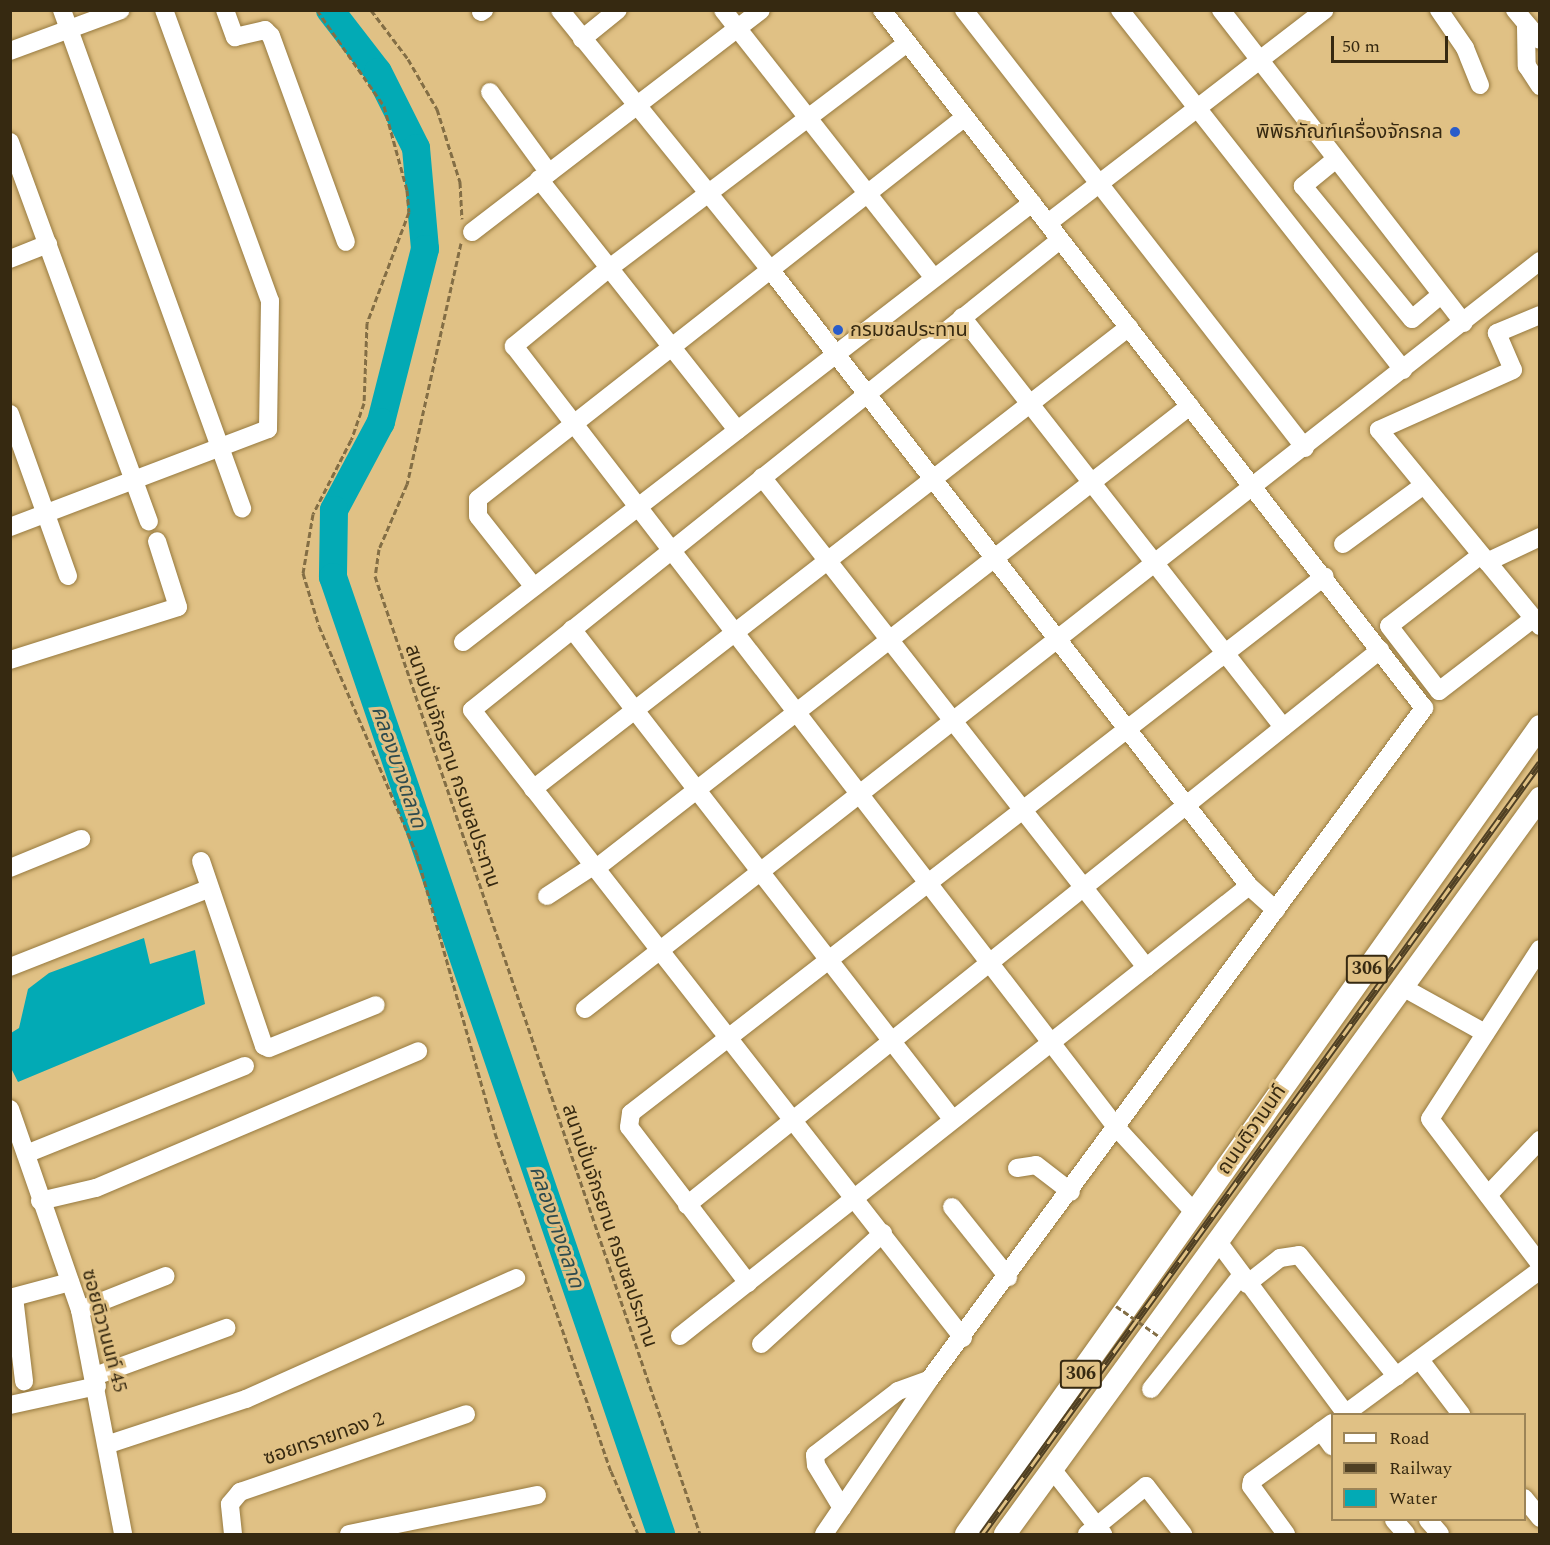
<!DOCTYPE html>
<meta charset="utf-8">
<style>
body{margin:0}
#map{position:relative;width:1550px;height:1545px;overflow:hidden;background:#e0c185;font-family:Spectral,"Noto Sans Thai",serif}
div>[style]{position:absolute}
.water>*{inset:0;background:#02aab5}
.river>*{height:28px;margin:-14px;padding:0 14px;transform-origin:14px;border-radius:14px;background:#02aab5}
.path>*{height:3px;margin-top:-1.5px;transform-origin:0;background:repeating-linear-gradient(90deg,#836e45 0 6px,transparent 0 9px)}
.roads{filter:drop-shadow(0 0 2px #977a3f) drop-shadow(0 0 2px #977a3f)}
.minor>*{height:18px;margin:-9px;padding:0 9px;transform-origin:9px;border-radius:9px;background:#fff}
.major>*{height:22px;margin:-11px;padding:0 11px;transform-origin:11px;border-radius:11px;background:#fff}
.rail>*{height:7px;margin-top:-3.5px;transform-origin:0;background:repeating-linear-gradient(90deg,#e0c185 0 14px,#504023 0 28px);box-sizing:border-box;border-block:2px solid #504023}
.path-bridge>*{height:3px;margin-top:-1.5px;transform-origin:0;background:repeating-linear-gradient(90deg,#836e45 0 6px,transparent 0 9px)}
.dots>*{width:16px;height:16px;translate:-50% -50%;box-sizing:border-box;border:3px solid #e0c185;border-radius:50%}
span{translate:-50% -50%;white-space:nowrap;text-align:center;line-height:1.15;-webkit-text-stroke:6px #e0c185;paint-order:stroke}
.shield-label span{padding:2px 4px;background:#e0c185;border:2px solid;border-radius:4px;-webkit-text-stroke-width:0}
.shield-label{font-size:18px;color:#362911;font-weight:700}
.poi-label{font-size:20px;color:#362911}
.right{translate:-100% -50%;text-align:right}
.left{translate:0 -50%;text-align:left}
.street-label{font-size:20px;color:#362911}
.water-label{font-size:21px;color:#2e4b4e;font-style:italic}
.frame{position:absolute;inset:0;border:12px solid #362911;pointer-events:none}
.legend{position:absolute;left:1331px;top:1413px;width:195px;height:108px;box-sizing:border-box;background:#e0c185;border:2px solid #9c8457;margin:0;padding:8px 10px;list-style:none;font-size:18px;color:#362911}
.legend li{display:flex;align-items:center;gap:12px;height:30px}
.legend b{width:30px;border:2px solid #9c8457}
.scale{position:absolute;left:1331px;top:36px;width:117px;height:27px;box-sizing:border-box;border:3px solid #362911;border-top:0;padding-left:8px;font-size:18px;line-height:21px;white-space:nowrap;color:#362911;-webkit-text-stroke:4px #e0c185;paint-order:stroke}
</style>
<div id="map">
<div class="water">
<i style="clip-path:polygon(144px 938px,150px 964px,195px 950px,205px 1004px,18px 1082px,11px 1068px,11px 1033px,19px 1028px,28px 989px,49px 973px)"></i>
</div>
<div class="river">
<i style="left:330px;top:10px;width:78px;rotate:52.3deg"></i>
<i style="left:378px;top:72px;width:85px;rotate:63.4deg"></i>
<i style="left:416px;top:148px;width:101px;rotate:84.9deg"></i>
<i style="left:425px;top:249px;width:179px;rotate:104.3deg"></i>
<i style="left:381px;top:422px;width:100px;rotate:118.1deg"></i>
<i style="left:334px;top:510px;width:67px;rotate:90.9deg"></i>
<i style="left:333px;top:577px;width:1012px;rotate:71.08deg"></i>
</div>
<div class="path">
<i style="left:317px;top:10px;width:117px;rotate:55.1deg"></i>
<i style="left:384px;top:106px;width:87px;rotate:74.7deg"></i>
<i style="left:407px;top:190px;width:22px;rotate:85deg"></i>
<i style="left:409px;top:212px;width:119px;rotate:110.7deg"></i>
<i style="left:367px;top:323px;width:80px;rotate:92.1deg"></i>
<i style="left:364px;top:403px;width:39px;rotate:109deg"></i>
<i style="left:351px;top:440px;width:83px;rotate:117.2deg"></i>
<i style="left:313px;top:514px;width:60px;rotate:99.6deg"></i>
<i style="left:303px;top:573px;width:55px;rotate:73.2deg"></i>
<i style="left:319px;top:626px;width:249px;rotate:66.8deg"></i>
<i style="left:417px;top:855px;width:289px;rotate:74.3deg"></i>
<i style="left:495px;top:1133px;width:357px;rotate:71.1deg"></i>
<i style="left:611px;top:1471px;width:69px;rotate:66.8deg"></i>
<i style="left:371px;top:10px;width:61px;rotate:52.9deg"></i>
<i style="left:408px;top:59px;width:58px;rotate:59.9deg"></i>
<i style="left:437px;top:109px;width:77px;rotate:72.5deg"></i>
<i style="left:460px;top:182px;width:37px;rotate:87deg"></i>
<i style="left:461px;top:243px;width:247px;rotate:102.6deg"></i>
<i style="left:407px;top:484px;width:71px;rotate:113.3deg"></i>
<i style="left:379px;top:549px;width:27px;rotate:98deg"></i>
<i style="left:375px;top:576px;width:1012px;rotate:71.26deg"></i>
</div>
<div class="roads">
<div class="minor">
<i style="left:62px;top:10px;width:530px;rotate:70.13deg"></i>
<i style="left:225px;top:10px;width:29px;rotate:70deg"></i>
<i style="left:235px;top:37px;width:31px;rotate:-13deg"></i>
<i style="left:265px;top:30px;width:8px;rotate:45deg"></i>
<i style="left:271px;top:36px;width:219px;rotate:70deg"></i>
<i style="left:560px;top:10px;width:332px;rotate:51deg"></i>
<i style="left:769px;top:268px;width:783px;rotate:52.16deg"></i>
<i style="left:1249px;top:886px;width:36px;rotate:42deg"></i>
<i style="left:723px;top:10px;width:341px;rotate:51.8deg"></i>
<i style="left:964px;top:10px;width:555px;rotate:52.1deg"></i>
<i style="left:1120px;top:10px;width:458px;rotate:51.8deg"></i>
<i style="left:1221px;top:10px;width:396px;rotate:52.2deg"></i>
<i style="left:1439px;top:10px;width:46px;rotate:55.6deg"></i>
<i style="left:1465px;top:48px;width:40px;rotate:68deg"></i>
<i style="left:1515px;top:10px;width:39px;rotate:50deg"></i>
<i style="left:481px;top:12px;width:4px;rotate:-34deg"></i>
<i style="left:1526px;top:27px;width:39px;rotate:89deg"></i>
<i style="left:1527px;top:66px;width:24px;rotate:57deg"></i>
<i style="left:582px;top:39px;width:46px;rotate:-38.9deg"></i>
<i style="left:907px;top:43px;width:375px;rotate:142.9deg"></i>
<i style="left:608px;top:269px;width:122px;rotate:140.7deg"></i>
<i style="left:514px;top:346px;width:986px;rotate:52.37deg"></i>
<i style="left:1116px;top:1127px;width:115px;rotate:47.5deg"></i>
<i style="left:10px;top:51px;width:118px;rotate:-20.3deg"></i>
<i style="left:490px;top:92px;width:100px;rotate:53.9deg"></i>
<i style="left:10px;top:142px;width:404px;rotate:69.9deg"></i>
<i style="left:1336px;top:159px;width:43px;rotate:140.7deg"></i>
<i style="left:1303px;top:186px;width:172px;rotate:50.7deg"></i>
<i style="left:1412px;top:319px;width:38px;rotate:-40deg"></i>
<i style="left:539px;top:179px;width:320px;rotate:51.7deg"></i>
<i style="left:1048px;top:223px;width:349px;rotate:-37.6deg"></i>
<i style="left:472px;top:232px;width:364px;rotate:-37.5deg"></i>
<i style="left:10px;top:259px;width:41px;rotate:-21.5deg"></i>
<i style="left:1540px;top:315px;width:47px;rotate:157.3deg"></i>
<i style="left:1497px;top:333px;width:40px;rotate:66.6deg"></i>
<i style="left:1513px;top:370px;width:147px;rotate:155.9deg"></i>
<i style="left:1379px;top:430px;width:254px;rotate:50.6deg"></i>
<i style="left:962px;top:317px;width:521px;rotate:51.94deg"></i>
<i style="left:10px;top:414px;width:172px;rotate:70.3deg"></i>
<i style="left:762px;top:477px;width:623px;rotate:51.92deg"></i>
<i style="left:10px;top:527px;width:276px;rotate:-20.8deg"></i>
<i style="left:268px;top:429px;width:128px;rotate:-89.1deg"></i>
<i style="left:270px;top:301px;width:310px;rotate:-110deg"></i>
<i style="left:1343px;top:544px;width:100px;rotate:-36.1deg"></i>
<i style="left:1481px;top:555px;width:116px;rotate:142.3deg"></i>
<i style="left:1389px;top:626px;width:82px;rotate:52.4deg"></i>
<i style="left:1439px;top:691px;width:118px;rotate:-37.5deg"></i>
<i style="left:1487px;top:562px;width:59px;rotate:-25.3deg"></i>
<i style="left:534px;top:587px;width:90px;rotate:-128.3deg"></i>
<i style="left:478px;top:516px;width:17px;rotate:-90deg"></i>
<i style="left:478px;top:499px;width:619px;rotate:-38.11deg"></i>
<i style="left:572px;top:629px;width:621px;rotate:52.19deg"></i>
<i style="left:463px;top:642px;width:719px;rotate:-37.65deg"></i>
<i style="left:10px;top:660px;width:176px;rotate:-17.5deg"></i>
<i style="left:178px;top:607px;width:69px;rotate:-107.7deg"></i>
<i style="left:533px;top:789px;width:754px;rotate:-37.78deg"></i>
<i style="left:201px;top:861px;width:195px;rotate:71.2deg"></i>
<i style="left:264px;top:1046px;width:5px;rotate:22deg"></i>
<i style="left:269px;top:1048px;width:115px;rotate:-21.9deg"></i>
<i style="left:10px;top:868px;width:77px;rotate:-22.2deg"></i>
<i style="left:595px;top:869px;width:754px;rotate:-37.89deg"></i>
<i style="left:547px;top:896px;width:55px;rotate:-33.1deg"></i>
<i style="left:1540px;top:949px;width:202px;rotate:122.9deg"></i>
<i style="left:1430px;top:1119px;width:182px;rotate:52.8deg"></i>
<i style="left:10px;top:967px;width:213px;rotate:-21.5deg"></i>
<i style="left:1404px;top:988px;width:93px;rotate:29.1deg"></i>
<i style="left:585px;top:1009px;width:1213px;rotate:-38.07deg"></i>
<i style="left:10px;top:1109px;width:213px;rotate:70.8deg"></i>
<i style="left:80px;top:1310px;width:228px;rotate:79.1deg"></i>
<i style="left:26px;top:1154px;width:236px;rotate:-21.9deg"></i>
<i style="left:1017px;top:1168px;width:19px;rotate:-9deg"></i>
<i style="left:1036px;top:1165px;width:44px;rotate:37.6deg"></i>
<i style="left:1488px;top:1195px;width:76px;rotate:-46.6deg"></i>
<i style="left:40px;top:1201px;width:57px;rotate:-13.1deg"></i>
<i style="left:96px;top:1188px;width:350px;rotate:-23deg"></i>
<i style="left:687px;top:1205px;width:888px;rotate:-38.69deg"></i>
<i style="left:952px;top:1207px;width:90px;rotate:51.3deg"></i>
<i style="left:1219px;top:1243px;width:213px;rotate:53.4deg"></i>
<i style="left:748px;top:1283px;width:196px;rotate:-127.3deg"></i>
<i style="left:629px;top:1127px;width:14px;rotate:-82deg"></i>
<i style="left:631px;top:1113px;width:877px;rotate:-37.73deg"></i>
<i style="left:1247px;top:1284px;width:42px;rotate:-38.2deg"></i>
<i style="left:1280px;top:1258px;width:19px;rotate:-9deg"></i>
<i style="left:1299px;top:1255px;width:156px;rotate:51.2deg"></i>
<i style="left:14px;top:1297px;width:85px;rotate:83.2deg"></i>
<i style="left:10px;top:1298px;width:62px;rotate:-14.9deg"></i>
<i style="left:80px;top:1310px;width:92px;rotate:-21.6deg"></i>
<i style="left:680px;top:1336px;width:725px;rotate:-38.34deg"></i>
<i style="left:963px;top:1338px;width:797px;rotate:-128.02deg"></i>
<i style="left:472px;top:710px;width:753px;rotate:-38.64deg"></i>
<i style="left:761px;top:1344px;width:165px;rotate:-42.3deg"></i>
<i style="left:1420px;top:1360px;width:68px;rotate:52.8deg"></i>
<i style="left:95px;top:1376px;width:140px;rotate:-20.1deg"></i>
<i style="left:1151px;top:1389px;width:144px;rotate:-51.5deg"></i>
<i style="left:10px;top:1405px;width:89px;rotate:-12.3deg"></i>
<i style="left:1345px;top:1414px;width:242px;rotate:-36.4deg"></i>
<i style="left:1321px;top:1431px;width:19px;rotate:54deg"></i>
<i style="left:109px;top:1444px;width:144px;rotate:-18.2deg"></i>
<i style="left:246px;top:1399px;width:296px;rotate:-24.1deg"></i>
<i style="left:1052px;top:1469px;width:83px;rotate:51.9deg"></i>
<i style="left:1524px;top:1498px;width:26px;rotate:51deg"></i>
<i style="left:842px;top:1508px;width:50px;rotate:-121.2deg"></i>
<i style="left:816px;top:1465px;width:10px;rotate:-96deg"></i>
<i style="left:815px;top:1455px;width:105px;rotate:-37.6deg"></i>
<i style="left:898px;top:1391px;width:33px;rotate:-20deg"></i>
<i style="left:1394px;top:1520px;width:18px;rotate:49deg"></i>
<i style="left:1428px;top:1520px;width:18px;rotate:49deg"></i>
<i style="left:233px;top:1534px;width:30px;rotate:-96deg"></i>
<i style="left:230px;top:1504px;width:16px;rotate:-50deg"></i>
<i style="left:240px;top:1492px;width:239px;rotate:-19deg"></i>
<i style="left:349px;top:1534px;width:192px;rotate:-11.7deg"></i>
<i style="left:824px;top:1534px;width:186px;rotate:-55.7deg"></i>
<i style="left:929px;top:1380px;width:835px;rotate:-53.62deg"></i>
<i style="left:1424px;top:708px;width:884px;rotate:-127.83deg"></i>
<i style="left:1087px;top:1534px;width:76px;rotate:-39.1deg"></i>
<i style="left:1146px;top:1486px;width:61px;rotate:52.4deg"></i>
<i style="left:1286px;top:1534px;width:59px;rotate:-126.1deg"></i>
<i style="left:1251px;top:1486px;width:5px;rotate:-79deg"></i>
<i style="left:1252px;top:1481px;width:99px;rotate:-35.9deg"></i>
</div>
<div class="major">
<i style="left:966px;top:1534px;width:991px;rotate:-54.61deg"></i>
<i style="left:1005px;top:1534px;width:910px;rotate:-53.99deg"></i>
</div>
</div>
<div class="rail">
<i style="left:982px;top:1534px;width:952px;rotate:-54.11deg"></i>
</div>
<div class="path-bridge">
<i style="left:1116px;top:1306px;width:54px;rotate:35.2deg"></i>
</div>
<div class="dots">
<i style="left:1455px;top:132px;background:#295cca"></i>
<i style="left:838px;top:330px;background:#295cca"></i>
</div>
<div class="shield-label">
<span style="left:1367px;top:969px">306</span>
<span style="left:1081px;top:1374px">306</span>
</div>
<div class="poi-label">
<span class="right" style="left:1443px;top:132px">พิพิธภัณฑ์เครื่องจักรกล</span>
<span class="left" style="left:850px;top:330px">กรมชลประทาน</span>
</div>
<div class="street-label">
<span style="left:452px;top:766px;rotate:71deg">สนามปั่นจักรยาน กรมชลประทาน</span>
<span style="left:1252px;top:1130px;rotate:-55deg">ถนนติวานนท์</span>
<span style="left:609px;top:1226px;rotate:71deg">สนามปั่นจักรยาน กรมชลประทาน</span>
<span style="left:104px;top:1331px;rotate:75deg">ซอยติวานนท์ 45</span>
<span style="left:324px;top:1439px;rotate:-19deg">ซอยทรายทอง 2</span>
</div>
<div class="water-label">
<span style="left:398px;top:767px;rotate:71deg">คลองบางตลาด</span>
<span style="left:556px;top:1227px;rotate:71deg">คลองบางตลาด</span>
</div>
<div class="frame"></div>
<ul class="legend">
<li><b style="height:8px;background:#fff"></b>Road</li>
<li><b style="height:8px;background:#504023"></b>Railway</li>
<li><b style="height:16px;background:#02aab5"></b>Water</li>
</ul>
<div class="scale">50 m</div>
</div>
